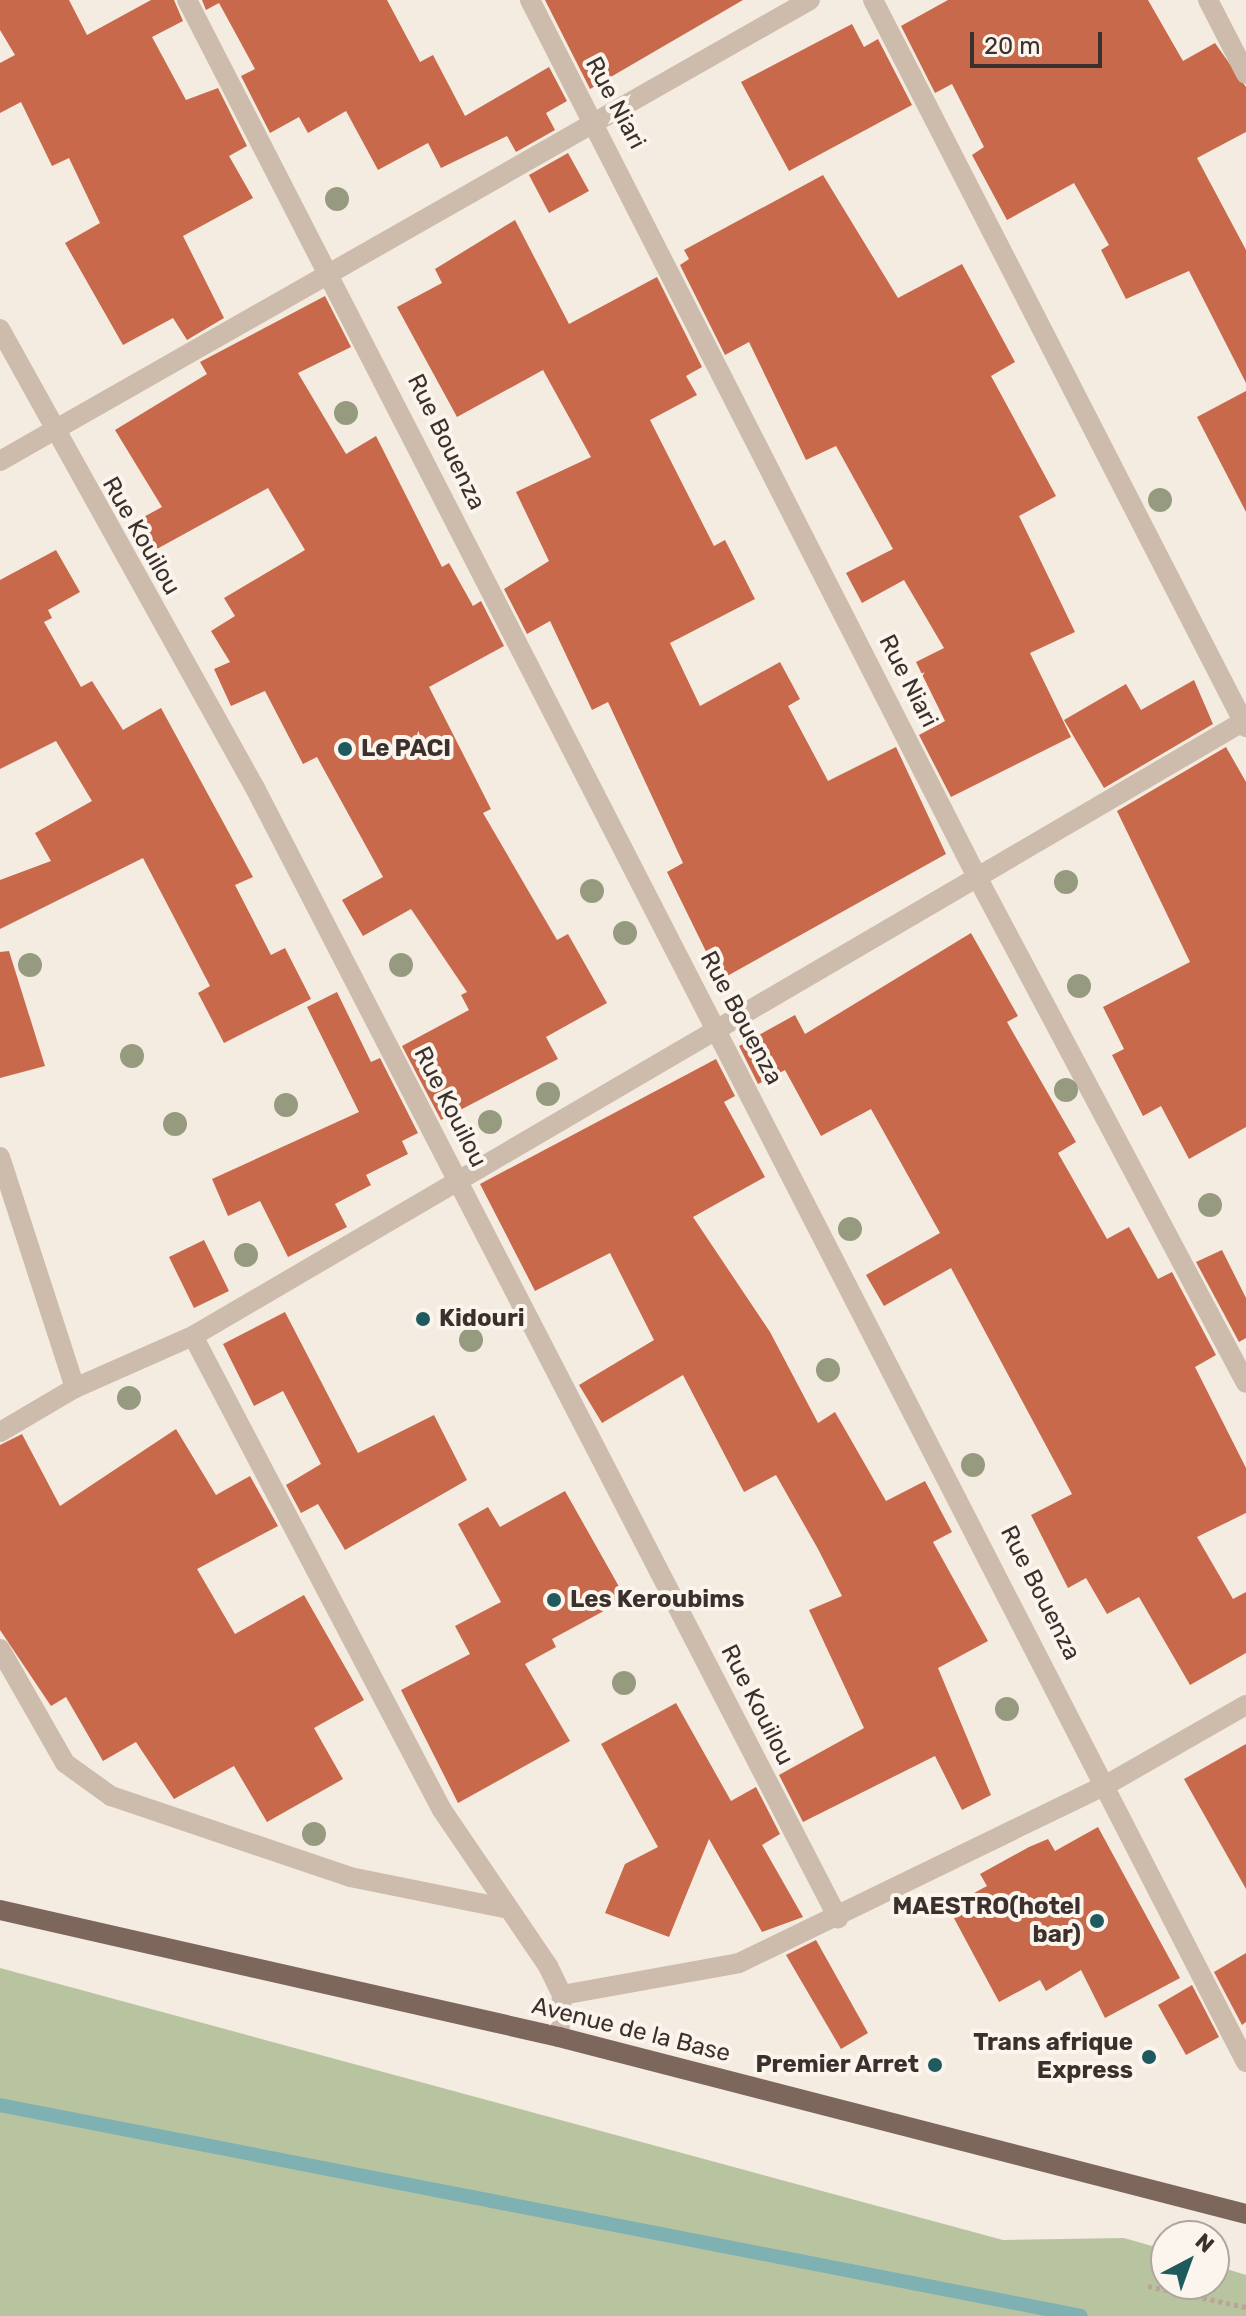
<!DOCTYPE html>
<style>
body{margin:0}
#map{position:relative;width:1246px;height:2316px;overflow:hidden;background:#f4ebe1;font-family:Rubik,sans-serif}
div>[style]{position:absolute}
.green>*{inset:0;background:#b8c4a0}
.stream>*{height:14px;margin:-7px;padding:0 7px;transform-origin:7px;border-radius:7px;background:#7fb0b2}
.building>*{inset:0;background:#c8694b}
.path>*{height:5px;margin-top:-2.5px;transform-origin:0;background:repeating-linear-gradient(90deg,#b9a596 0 4px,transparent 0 8px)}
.minor>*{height:20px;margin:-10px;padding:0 10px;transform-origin:10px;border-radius:10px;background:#cdbbac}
.major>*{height:20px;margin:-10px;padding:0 10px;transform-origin:10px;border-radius:10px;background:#7d675c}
.trees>*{width:24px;height:24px;margin:-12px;border-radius:50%;background:#969b7f}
.dots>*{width:22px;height:22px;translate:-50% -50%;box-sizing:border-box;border:4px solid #fbf5ee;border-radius:50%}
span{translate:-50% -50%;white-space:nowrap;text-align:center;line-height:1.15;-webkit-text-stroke:8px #fbf5ee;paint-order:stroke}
.street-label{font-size:24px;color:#3b302b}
.poi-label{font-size:24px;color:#3b302b;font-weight:700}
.left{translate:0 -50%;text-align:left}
.right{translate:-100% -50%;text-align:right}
.north{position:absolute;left:1150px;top:2220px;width:80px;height:80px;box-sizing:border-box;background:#fbf5ee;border:2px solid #aea6a0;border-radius:50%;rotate:41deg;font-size:22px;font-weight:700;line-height:32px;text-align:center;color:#3b302b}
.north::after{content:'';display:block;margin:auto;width:28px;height:36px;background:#1f5a5e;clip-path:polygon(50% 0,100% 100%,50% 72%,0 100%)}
.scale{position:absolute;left:970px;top:32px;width:132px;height:36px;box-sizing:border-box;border:4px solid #3b302b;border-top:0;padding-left:10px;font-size:24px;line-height:28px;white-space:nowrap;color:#3b302b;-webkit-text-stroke:6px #fbf5ee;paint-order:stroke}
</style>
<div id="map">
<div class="green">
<i style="clip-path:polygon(0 1968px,1003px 2240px,1124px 2238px,1166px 2250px,1166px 2284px,1214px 2284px,1214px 2265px,1246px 2275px,1246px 2316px,0 2316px)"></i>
</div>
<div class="stream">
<i style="left:0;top:2105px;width:1101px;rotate:11.04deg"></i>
</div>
<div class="building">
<i style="clip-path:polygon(0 0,69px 0,87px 35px,151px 0,174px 0,183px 21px,152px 37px,186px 100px,218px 88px,247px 146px,229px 156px,253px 198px,183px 236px,224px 318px,187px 340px,173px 318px,123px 345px,65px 243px,100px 223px,69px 158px,52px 166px,21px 102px,0 113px,0 63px,15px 55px,0 30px)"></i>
<i style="clip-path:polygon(202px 0,387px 0,420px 62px,433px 55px,465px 116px,549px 67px,567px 101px,546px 113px,555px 130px,516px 152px,507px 136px,441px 168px,428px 143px,378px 170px,346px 111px,308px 133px,299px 117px,270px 133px,241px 76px,255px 69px,219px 3px,206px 10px)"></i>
<i style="clip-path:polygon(545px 0,743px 0,590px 89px)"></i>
<i style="clip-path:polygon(948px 0,1148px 0,1183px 61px,1215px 43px,1246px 87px,1246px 132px,1197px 158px,1246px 250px,1246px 383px,1189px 271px,1126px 299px,1101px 250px,1109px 245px,1074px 183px,1007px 220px,972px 155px,984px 147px,952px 84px,935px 93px,901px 26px)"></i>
<i style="clip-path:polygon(852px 24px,864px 47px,878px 39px,912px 105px,789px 171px,741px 82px)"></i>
<i style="clip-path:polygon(568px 153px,589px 191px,549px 213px,529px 175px)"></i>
<i style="clip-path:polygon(823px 175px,898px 298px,962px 264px,1015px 362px,991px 376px,1056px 496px,1019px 516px,1075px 632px,1030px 653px,1071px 737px,951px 797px,919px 735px,945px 721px,916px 662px,944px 648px,904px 580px,862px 603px,846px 573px,893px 549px,836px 446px,806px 460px,749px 342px,725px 355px,680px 265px,689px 259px,684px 250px)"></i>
<i style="clip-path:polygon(515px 220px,569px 324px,657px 277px,702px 367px,686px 376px,697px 395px,650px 420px,714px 546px,725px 540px,755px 599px,670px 643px,700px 706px,780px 662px,800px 699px,788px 706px,828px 781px,896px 747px,946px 854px,720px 980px,667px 872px,683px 863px,608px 702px,592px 710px,550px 621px,527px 634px,504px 589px,549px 561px,516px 492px,591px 457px,543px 370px,457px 417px,397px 307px,442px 283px,435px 269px)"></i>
<i style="clip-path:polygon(325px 296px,351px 347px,298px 373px,346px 454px,376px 436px,442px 567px,449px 563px,473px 606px,481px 601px,504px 646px,429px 687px,491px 809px,483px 813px,557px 940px,568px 934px,607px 1003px,546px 1037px,558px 1059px,441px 1120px,402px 1046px,469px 1010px,461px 995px,467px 992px,411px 909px,363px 936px,342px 900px,383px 877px,317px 757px,303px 764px,265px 691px,231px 706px,214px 669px,230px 662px,211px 631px,235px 616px,224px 598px,305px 550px,268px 488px,155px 550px,138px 520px,162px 507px,115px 430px,207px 374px,200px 362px)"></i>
<i style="clip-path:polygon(1246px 391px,1246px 512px,1197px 417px)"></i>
<i style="clip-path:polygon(56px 550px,80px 592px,48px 610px,52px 618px,44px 622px,81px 687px,92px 681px,123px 730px,161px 708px,253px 877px,235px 885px,271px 955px,285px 948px,311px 999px,224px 1043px,198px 993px,210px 986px,143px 858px,0 929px,0 880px,51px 861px,35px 833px,92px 801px,56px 741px,0 769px,0 580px)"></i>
<i style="clip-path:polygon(1194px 680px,1213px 724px,1104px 788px,1064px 720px,1126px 684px,1141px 710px)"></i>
<i style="clip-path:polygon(1226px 747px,1246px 782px,1246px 1127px,1189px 1159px,1161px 1106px,1143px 1116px,1112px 1055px,1124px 1049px,1103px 1007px,1190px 962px,1117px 811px)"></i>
<i style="clip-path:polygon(971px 933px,1018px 1016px,1007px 1022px,1076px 1142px,1058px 1153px,1107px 1239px,1129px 1227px,1158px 1279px,1172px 1272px,1216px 1355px,1195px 1367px,1246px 1468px,1246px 1513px,1197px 1537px,1233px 1599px,1246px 1592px,1246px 1653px,1190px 1685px,1139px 1597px,1107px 1614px,1086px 1578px,1068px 1588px,1031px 1515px,1072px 1494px,951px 1268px,884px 1306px,866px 1275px,940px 1233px,871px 1109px,821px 1136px,785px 1070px,758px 1084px,739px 1046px,795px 1015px,805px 1034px)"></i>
<i style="clip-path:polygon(9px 951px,45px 1066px,0 1078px,0 952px)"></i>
<i style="clip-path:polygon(337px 992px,371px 1062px,380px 1058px,418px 1133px,402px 1141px,408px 1154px,366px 1175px,371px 1185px,335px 1204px,347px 1227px,288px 1257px,260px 1201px,228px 1216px,212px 1179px,359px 1112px,307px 1007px)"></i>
<i style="clip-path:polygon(716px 1059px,735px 1096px,724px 1102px,765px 1177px,693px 1217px,770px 1332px,818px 1423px,835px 1412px,886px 1501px,925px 1481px,952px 1532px,933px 1542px,988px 1641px,938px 1668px,991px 1795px,962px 1810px,935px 1756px,803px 1822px,779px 1775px,864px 1728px,809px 1610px,842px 1596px,818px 1549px,776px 1475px,744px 1492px,683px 1375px,602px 1423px,579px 1385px,654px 1340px,610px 1253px,535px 1291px,480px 1184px)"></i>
<i style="clip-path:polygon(204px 1240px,229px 1291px,194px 1308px,169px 1257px)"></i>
<i style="clip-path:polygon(1222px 1250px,1246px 1298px,1246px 1338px,1239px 1342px,1196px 1262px)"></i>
<i style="clip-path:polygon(285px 1312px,358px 1453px,434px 1415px,467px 1480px,345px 1550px,318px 1504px,301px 1513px,286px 1485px,321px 1464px,283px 1391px,254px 1406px,223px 1344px)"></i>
<i style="clip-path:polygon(176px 1429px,216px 1495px,250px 1476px,278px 1526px,197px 1569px,235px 1634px,304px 1595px,364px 1700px,314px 1728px,343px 1779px,267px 1822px,234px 1766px,174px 1799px,136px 1742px,103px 1761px,66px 1697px,51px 1706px,0 1630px,0 1445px,22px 1434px,60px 1506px)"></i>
<i style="clip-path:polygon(565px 1491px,626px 1599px,552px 1639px,556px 1647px,525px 1664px,570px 1741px,458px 1803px,401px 1690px,470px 1654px,455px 1626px,501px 1602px,458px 1524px,488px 1507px,500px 1527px)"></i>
<i style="clip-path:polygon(676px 1703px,731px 1801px,756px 1787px,780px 1834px,762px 1845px,803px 1917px,762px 1932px,709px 1839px,669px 1937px,605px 1913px,625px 1864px,658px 1847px,601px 1744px)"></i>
<i style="clip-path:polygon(1246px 1744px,1246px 1889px,1184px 1779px)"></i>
<i style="clip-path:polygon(1098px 1827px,1180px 1978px,1105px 2018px,1081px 1970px,1046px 1991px,1040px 1980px,999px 2002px,948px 1907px,987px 1886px,980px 1874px,1029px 1847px,1048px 1839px,1055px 1851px)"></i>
<i style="clip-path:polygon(816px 1940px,868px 2033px,841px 2049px,786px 1955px)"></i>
<i style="clip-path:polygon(1246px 1953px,1246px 2022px,1242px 2025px,1214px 1972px)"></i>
<i style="clip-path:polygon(1192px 1985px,1219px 2037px,1186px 2055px,1158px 2005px)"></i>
</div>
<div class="path">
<i style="left:1148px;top:2286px;width:100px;rotate:12.1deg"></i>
</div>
<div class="minor">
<i style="left:187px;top:0;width:2318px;rotate:62.82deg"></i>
<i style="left:530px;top:0;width:982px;rotate:62.99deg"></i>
<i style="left:976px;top:875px;width:575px;rotate:62.01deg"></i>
<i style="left:873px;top:0;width:817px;rotate:62.84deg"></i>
<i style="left:1208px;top:0;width:83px;rotate:62.8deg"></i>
<i style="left:0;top:329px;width:525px;rotate:60.95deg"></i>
<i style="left:255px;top:788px;width:1272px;rotate:62.71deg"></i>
<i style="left:0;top:461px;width:932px;rotate:-29.65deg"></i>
<i style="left:0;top:1157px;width:243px;rotate:72deg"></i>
<i style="left:193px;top:1336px;width:535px;rotate:62.29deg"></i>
<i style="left:442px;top:1810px;width:189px;rotate:55.8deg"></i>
<i style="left:548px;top:1966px;width:32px;rotate:64deg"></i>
<i style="left:562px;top:1995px;width:42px;rotate:94.1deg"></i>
<i style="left:0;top:1432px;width:87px;rotate:-30.4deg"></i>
<i style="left:75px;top:1388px;width:129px;rotate:-23.8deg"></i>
<i style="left:193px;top:1336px;width:1220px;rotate:-30.33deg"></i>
<i style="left:0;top:1649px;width:131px;rotate:60.3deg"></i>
<i style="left:65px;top:1763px;width:57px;rotate:35.7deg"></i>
<i style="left:111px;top:1796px;width:252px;rotate:18.7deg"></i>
<i style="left:350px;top:1877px;width:157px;rotate:11.4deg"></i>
<i style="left:562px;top:1995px;width:180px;rotate:-10.2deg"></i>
<i style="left:739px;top:1963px;width:410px;rotate:-25.9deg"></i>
<i style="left:1108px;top:1784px;width:159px;rotate:-29.8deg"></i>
</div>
<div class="major">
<i style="left:0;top:1910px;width:573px;rotate:12.8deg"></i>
<i style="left:559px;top:2037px;width:709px;rotate:14.45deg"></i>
</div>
<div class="trees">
<i style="left:337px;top:199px"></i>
<i style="left:346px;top:413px"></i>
<i style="left:1160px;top:500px"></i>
<i style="left:1066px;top:882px"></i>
<i style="left:592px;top:891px"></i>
<i style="left:625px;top:933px"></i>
<i style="left:30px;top:965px"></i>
<i style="left:401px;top:965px"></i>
<i style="left:1079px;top:986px"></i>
<i style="left:132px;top:1056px"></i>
<i style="left:1066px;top:1090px"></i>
<i style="left:548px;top:1094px"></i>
<i style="left:286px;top:1105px"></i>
<i style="left:490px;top:1122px"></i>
<i style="left:175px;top:1124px"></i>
<i style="left:1210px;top:1205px"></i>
<i style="left:850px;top:1229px"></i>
<i style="left:246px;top:1255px"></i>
<i style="left:471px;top:1340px"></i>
<i style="left:828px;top:1370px"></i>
<i style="left:129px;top:1398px"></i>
<i style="left:973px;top:1465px"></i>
<i style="left:624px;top:1683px"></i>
<i style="left:1007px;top:1709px"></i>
<i style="left:314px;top:1834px"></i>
</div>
<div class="dots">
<i style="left:345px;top:749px;background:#1f5a5e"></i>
<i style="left:423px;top:1319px;background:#1f5a5e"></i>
<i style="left:554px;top:1600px;background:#1f5a5e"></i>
<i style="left:1097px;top:1921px;background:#1f5a5e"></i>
<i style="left:1149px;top:2057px;background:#1f5a5e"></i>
<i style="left:935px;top:2065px;background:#1f5a5e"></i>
</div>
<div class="street-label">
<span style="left:615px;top:103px;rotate:62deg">Rue Niari</span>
<span style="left:446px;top:442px;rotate:64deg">Rue Bouenza</span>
<span style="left:141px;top:536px;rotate:60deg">Rue Kouilou</span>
<span style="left:908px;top:681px;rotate:63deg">Rue Niari</span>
<span style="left:741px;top:1018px;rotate:62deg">Rue Bouenza</span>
<span style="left:450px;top:1107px;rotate:63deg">Rue Kouilou</span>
<span style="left:1040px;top:1593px;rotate:63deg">Rue Bouenza</span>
<span style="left:757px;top:1705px;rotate:63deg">Rue Kouilou</span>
<span style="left:631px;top:2030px;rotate:14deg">Avenue de la Base</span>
</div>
<div class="poi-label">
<span class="left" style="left:361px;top:749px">Le PACI</span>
<span class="left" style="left:439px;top:1319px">Kidouri</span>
<span class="left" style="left:570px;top:1600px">Les Keroubims</span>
<span class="right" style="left:1081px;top:1921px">MAESTRO(hotel<br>bar)</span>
<span class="right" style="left:1133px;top:2057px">Trans afrique<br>Express</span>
<span class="right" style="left:919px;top:2065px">Premier Arret</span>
</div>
<div class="north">N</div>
<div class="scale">20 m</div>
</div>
